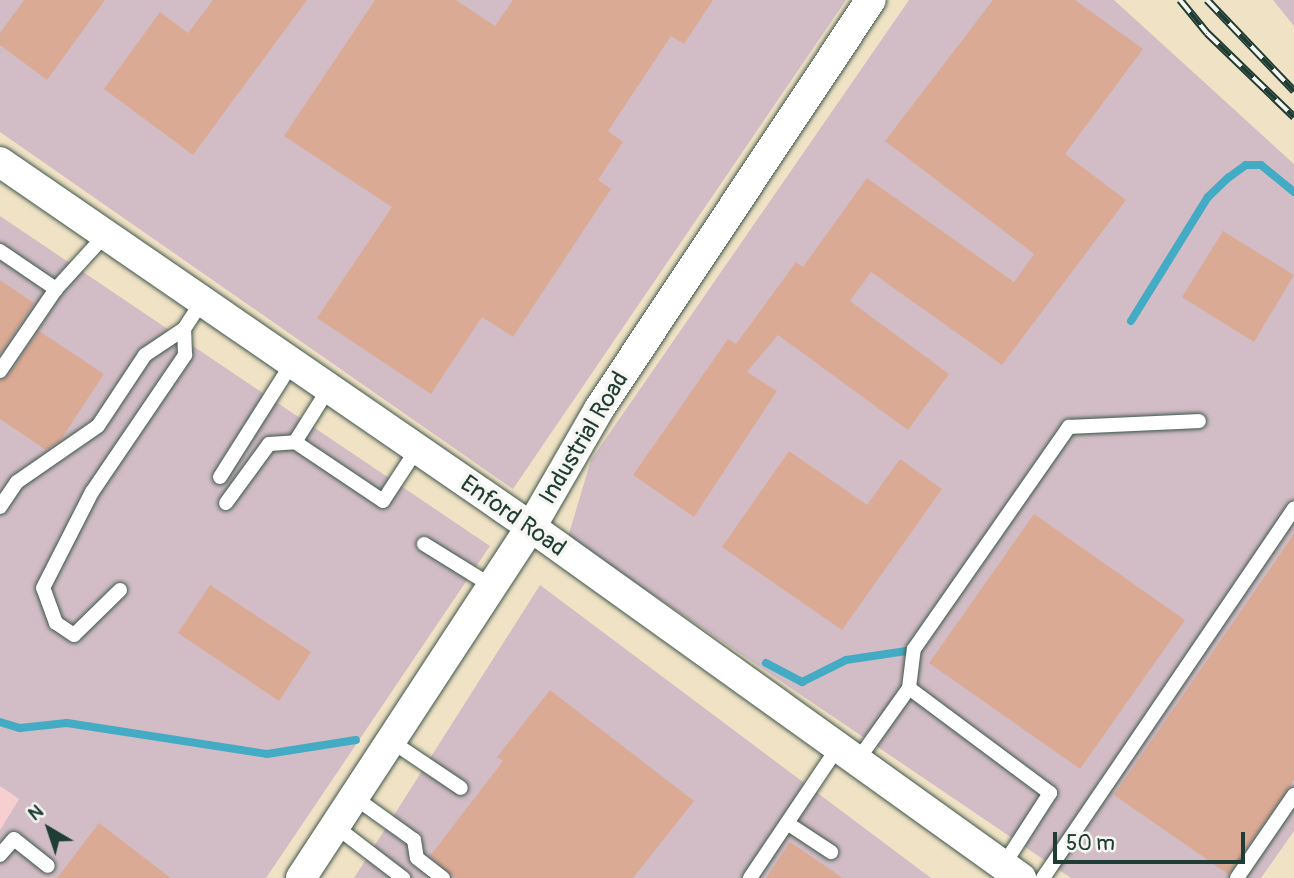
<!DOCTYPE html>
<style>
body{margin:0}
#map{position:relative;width:1294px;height:878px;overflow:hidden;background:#f0e2c5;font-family:Pangolin,sans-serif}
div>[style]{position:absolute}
.built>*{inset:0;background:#f7cfd1}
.industrial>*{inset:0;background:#d2bdc6}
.stream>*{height:8px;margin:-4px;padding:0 4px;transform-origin:4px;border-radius:4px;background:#43abc3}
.building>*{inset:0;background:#dbaa95}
.roads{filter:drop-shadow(0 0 2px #3e564a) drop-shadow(0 0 2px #3e564a)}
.lane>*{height:14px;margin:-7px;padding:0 7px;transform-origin:7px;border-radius:7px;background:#fff}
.street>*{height:30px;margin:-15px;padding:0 15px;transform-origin:15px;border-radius:15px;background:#fff}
.rail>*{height:8px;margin-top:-4px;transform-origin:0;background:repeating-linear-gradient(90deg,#f6f6f2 0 16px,#1f3d34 0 32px);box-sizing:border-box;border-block:2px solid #1f3d34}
span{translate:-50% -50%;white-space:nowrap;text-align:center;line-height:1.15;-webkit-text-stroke:7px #f6f6f2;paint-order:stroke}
.street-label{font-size:24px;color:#1f3d34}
.north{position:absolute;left:14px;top:794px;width:70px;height:70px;-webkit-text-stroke:5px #f6f6f2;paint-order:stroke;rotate:321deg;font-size:19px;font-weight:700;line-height:28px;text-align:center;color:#1f3d34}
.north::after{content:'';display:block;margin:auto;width:24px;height:32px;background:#1f3d34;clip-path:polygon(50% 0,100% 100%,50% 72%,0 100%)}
.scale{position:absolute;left:1053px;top:832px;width:192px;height:32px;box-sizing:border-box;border:4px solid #1f3d34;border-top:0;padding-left:9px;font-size:21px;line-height:24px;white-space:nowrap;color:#1f3d34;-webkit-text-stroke:5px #f6f6f2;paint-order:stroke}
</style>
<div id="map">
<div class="built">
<i style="clip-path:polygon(0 786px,19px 799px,0 830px)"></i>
</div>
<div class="industrial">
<i style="clip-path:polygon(0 0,846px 0,513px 489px,0 132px)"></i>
<i style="clip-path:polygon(909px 0,1114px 0,1294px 164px,1294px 831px,1261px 878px,1071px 878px,568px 537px,591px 460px)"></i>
<i style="clip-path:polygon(1273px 0,1294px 0,1294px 26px)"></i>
<i style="clip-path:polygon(0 216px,490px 546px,266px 878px,0 878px,0 830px,19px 799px,0 786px)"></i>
<i style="clip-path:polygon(540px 585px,931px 878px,354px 878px)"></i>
</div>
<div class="stream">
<i style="left:1131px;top:321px;width:146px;rotate:-58.2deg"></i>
<i style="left:1208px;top:197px;width:28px;rotate:-44deg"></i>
<i style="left:1228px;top:178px;width:22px;rotate:-36deg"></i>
<i style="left:1246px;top:165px;width:15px"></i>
<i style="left:1261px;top:165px;width:43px;rotate:39.3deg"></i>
<i style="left:766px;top:663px;width:41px;rotate:27.8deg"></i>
<i style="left:802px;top:682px;width:49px;rotate:-26.6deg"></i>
<i style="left:846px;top:660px;width:61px;rotate:-8.5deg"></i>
<i style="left:0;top:722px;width:21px;rotate:17deg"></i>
<i style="left:20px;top:728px;width:47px;rotate:-6.1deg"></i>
<i style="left:67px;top:723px;width:202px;rotate:8.8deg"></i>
<i style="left:267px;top:754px;width:90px;rotate:-8.9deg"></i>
</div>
<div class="building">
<i style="clip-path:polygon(24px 0,105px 0,47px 80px,0 45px,0 33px)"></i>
<i style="clip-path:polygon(213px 0,307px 0,193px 155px,104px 89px,160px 12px,188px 33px)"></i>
<i style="clip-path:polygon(375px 0,456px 0,495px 26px,513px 0,713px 0,684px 44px,671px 36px,608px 131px,623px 142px,598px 180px,611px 189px,513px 337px,482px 317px,431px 394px,317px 318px,392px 207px,284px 136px)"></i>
<i style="clip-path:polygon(993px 0,1075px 0,1143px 49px,1065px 154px,1126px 200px,1002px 365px,871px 272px,850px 301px,949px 374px,908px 430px,778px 335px,747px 372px,777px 391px,694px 517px,633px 475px,728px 339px,736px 344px,796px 262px,803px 267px,867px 178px,1014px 282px,1034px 254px,885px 141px)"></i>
<i style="clip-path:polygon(1223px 231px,1294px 275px,1254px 342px,1182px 297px)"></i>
<i style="clip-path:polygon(0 280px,34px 303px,0 354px)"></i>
<i style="clip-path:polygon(39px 331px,104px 374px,60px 441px,46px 450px,0 419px,0 381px,8px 376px)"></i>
<i style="clip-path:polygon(789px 451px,867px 505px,900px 459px,942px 489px,842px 630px,722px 547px)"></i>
<i style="clip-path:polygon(1034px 514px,1185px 620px,1080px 769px,929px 663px)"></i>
<i style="clip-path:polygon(1294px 534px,1294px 780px,1228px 874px,1114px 795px)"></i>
<i style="clip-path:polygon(210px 585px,311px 652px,279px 701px,178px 633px)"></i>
<i style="clip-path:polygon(550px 690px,694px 801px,633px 878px,455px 878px,430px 856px,503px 761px,497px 757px)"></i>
<i style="clip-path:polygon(99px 823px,171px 878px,57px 878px)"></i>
<i style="clip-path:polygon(790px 842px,843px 878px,766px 878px)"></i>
</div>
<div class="roads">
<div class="lane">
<i style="left:0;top:251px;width:68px;rotate:34.2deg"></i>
<i style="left:0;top:371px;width:99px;rotate:-55.7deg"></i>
<i style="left:56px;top:289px;width:74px;rotate:-47.7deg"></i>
<i style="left:329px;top:388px;width:64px;rotate:122.2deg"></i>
<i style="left:295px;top:442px;width:106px;rotate:33.8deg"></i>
<i style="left:383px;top:501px;width:62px;rotate:-56.8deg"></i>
<i style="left:220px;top:477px;width:135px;rotate:-57.7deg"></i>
<i style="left:226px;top:503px;width:73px;rotate:-53.9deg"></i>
<i style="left:269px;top:444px;width:26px;rotate:-4deg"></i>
<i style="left:0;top:507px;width:30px;rotate:-56deg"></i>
<i style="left:17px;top:482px;width:98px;rotate:-34.7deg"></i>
<i style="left:98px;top:426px;width:85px;rotate:-56.5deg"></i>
<i style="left:145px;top:355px;width:47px;rotate:-33.7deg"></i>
<i style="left:184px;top:329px;width:33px;rotate:-57deg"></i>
<i style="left:424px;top:544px;width:80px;rotate:31.7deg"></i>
<i style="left:120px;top:590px;width:64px;rotate:135.6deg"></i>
<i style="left:74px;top:635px;width:22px;rotate:-146deg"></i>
<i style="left:56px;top:623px;width:37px;rotate:-110deg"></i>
<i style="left:43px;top:588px;width:108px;rotate:-63deg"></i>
<i style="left:92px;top:492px;width:166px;rotate:-55.8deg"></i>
<i style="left:185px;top:355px;width:26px;rotate:-92deg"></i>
<i style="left:909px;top:688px;width:39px;rotate:-83deg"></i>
<i style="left:914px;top:649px;width:271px;rotate:-55.1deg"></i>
<i style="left:1069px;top:427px;width:130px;rotate:-2.6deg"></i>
<i style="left:391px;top:741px;width:84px;rotate:33.9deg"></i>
<i style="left:857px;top:761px;width:90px;rotate:-54.5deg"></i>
<i style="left:909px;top:688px;width:176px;rotate:36.7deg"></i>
<i style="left:1050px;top:793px;width:87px;rotate:122.8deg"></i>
<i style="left:354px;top:797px;width:74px;rotate:35.6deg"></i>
<i style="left:414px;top:840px;width:18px;rotate:81deg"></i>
<i style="left:417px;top:858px;width:33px;rotate:38deg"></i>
<i style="left:787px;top:823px;width:53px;rotate:33.4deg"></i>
<i style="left:335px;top:826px;width:86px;rotate:37.4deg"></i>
<i style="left:0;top:855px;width:21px;rotate:-49deg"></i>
<i style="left:14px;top:839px;width:43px;rotate:38.5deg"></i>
<i style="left:750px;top:878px;width:158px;rotate:-56.1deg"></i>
<i style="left:1043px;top:878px;width:447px;rotate:-55.8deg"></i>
<i style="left:1237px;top:878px;width:101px;rotate:-55.5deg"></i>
</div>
<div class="street">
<i style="left:0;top:162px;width:644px;rotate:34.5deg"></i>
<i style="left:531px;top:527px;width:603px;rotate:35.62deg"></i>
<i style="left:301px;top:878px;width:420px;rotate:-56.8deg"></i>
<i style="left:531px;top:527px;width:136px;rotate:-60deg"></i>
<i style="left:599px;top:409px;width:491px;rotate:-56.4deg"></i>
</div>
</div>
<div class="rail">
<i style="left:1180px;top:0;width:43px;rotate:50.7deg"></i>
<i style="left:1207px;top:33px;width:121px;rotate:44deg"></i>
<i style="left:1207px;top:0;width:126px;rotate:46.3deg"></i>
</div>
<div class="street-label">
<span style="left:584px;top:438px;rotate:-59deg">Industrial Road</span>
<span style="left:513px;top:516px;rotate:35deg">Enford Road</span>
</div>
<div class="north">N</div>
<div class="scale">50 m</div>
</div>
